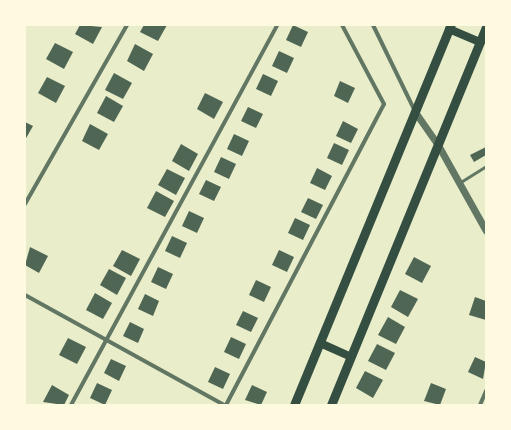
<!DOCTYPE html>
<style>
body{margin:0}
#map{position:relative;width:511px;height:430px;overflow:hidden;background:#e9edc9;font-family:"Fira Sans Condensed",sans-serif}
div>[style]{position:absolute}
.building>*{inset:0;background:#4f6655}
.service>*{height:3px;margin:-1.5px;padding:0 1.5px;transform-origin:1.5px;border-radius:1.5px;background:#617663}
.minor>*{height:4px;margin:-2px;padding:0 2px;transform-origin:2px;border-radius:2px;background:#617663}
.tertiary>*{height:7px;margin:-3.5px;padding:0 3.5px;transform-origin:3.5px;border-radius:3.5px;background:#617663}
.secondary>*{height:8px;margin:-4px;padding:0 4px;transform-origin:4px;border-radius:4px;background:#344e41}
.primary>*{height:9px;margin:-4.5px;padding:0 4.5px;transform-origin:4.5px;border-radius:4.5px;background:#344e41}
span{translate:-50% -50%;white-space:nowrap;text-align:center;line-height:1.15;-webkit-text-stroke:3px #fefae0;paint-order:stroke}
.frame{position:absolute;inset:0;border:26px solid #fefae0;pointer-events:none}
</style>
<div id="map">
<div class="building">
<i style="clip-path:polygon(80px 25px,102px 27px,93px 44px,75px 34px)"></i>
<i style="clip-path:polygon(144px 25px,167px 25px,158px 41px,140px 32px)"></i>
<i style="clip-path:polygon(293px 25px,308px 32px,301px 47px,286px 40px)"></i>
<i style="clip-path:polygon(55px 43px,73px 52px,64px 69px,46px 59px)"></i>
<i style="clip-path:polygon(135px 44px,153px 54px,144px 71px,127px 61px)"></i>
<i style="clip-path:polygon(279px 51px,294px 58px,287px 73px,272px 66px)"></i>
<i style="clip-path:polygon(114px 73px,132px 83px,123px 99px,105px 90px)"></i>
<i style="clip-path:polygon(263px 74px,278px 81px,271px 96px,256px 89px)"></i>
<i style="clip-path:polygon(47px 77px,65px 86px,56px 103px,38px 93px)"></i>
<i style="clip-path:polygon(340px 81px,355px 88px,348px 103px,334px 96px)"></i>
<i style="clip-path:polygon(205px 93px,223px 102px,214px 119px,197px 109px)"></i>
<i style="clip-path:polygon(106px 96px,123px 106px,114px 122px,97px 113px)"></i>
<i style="clip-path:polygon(248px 107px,263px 114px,256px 128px,241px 121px)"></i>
<i style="clip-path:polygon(343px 121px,358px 129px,351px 143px,336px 136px)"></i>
<i style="clip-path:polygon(25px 122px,33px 126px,25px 140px)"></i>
<i style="clip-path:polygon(90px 124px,108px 134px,99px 150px,82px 141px)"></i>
<i style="clip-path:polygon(234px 134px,249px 141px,242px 156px,227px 149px)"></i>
<i style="clip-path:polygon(334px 143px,349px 150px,342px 165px,327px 158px)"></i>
<i style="clip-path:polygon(181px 144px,198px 154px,189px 171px,172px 161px)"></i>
<i style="clip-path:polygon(486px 147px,486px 155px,474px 162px,470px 155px)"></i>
<i style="clip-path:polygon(221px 157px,236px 164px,229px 179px,214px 172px)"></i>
<i style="clip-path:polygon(317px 168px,332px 176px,325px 190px,310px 183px)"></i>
<i style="clip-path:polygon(167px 169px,185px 178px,176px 195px,158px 185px)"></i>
<i style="clip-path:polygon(206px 180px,221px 187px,214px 201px,199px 194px)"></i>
<i style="clip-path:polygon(156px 191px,174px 201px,165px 217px,147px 208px)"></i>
<i style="clip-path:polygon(308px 198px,323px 205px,316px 219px,301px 212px)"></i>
<i style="clip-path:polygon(189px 211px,204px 218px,197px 233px,182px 226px)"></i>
<i style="clip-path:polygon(295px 218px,310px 225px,303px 240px,288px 233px)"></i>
<i style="clip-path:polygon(172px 236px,187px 243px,180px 258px,165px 251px)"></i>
<i style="clip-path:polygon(30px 247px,48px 256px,39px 273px,25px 265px)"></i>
<i style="clip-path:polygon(122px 250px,140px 259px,131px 276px,113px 266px)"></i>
<i style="clip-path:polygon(279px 250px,294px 257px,287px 272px,272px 265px)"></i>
<i style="clip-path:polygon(414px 257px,431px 266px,422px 283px,405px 274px)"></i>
<i style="clip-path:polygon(158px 267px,173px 274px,166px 289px,151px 282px)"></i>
<i style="clip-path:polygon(109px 269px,126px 278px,117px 295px,100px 285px)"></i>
<i style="clip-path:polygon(256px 280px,271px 287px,264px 302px,249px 295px)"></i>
<i style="clip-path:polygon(400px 290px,418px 299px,408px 317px,391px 307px)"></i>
<i style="clip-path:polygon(95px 293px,112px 303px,103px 319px,86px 310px)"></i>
<i style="clip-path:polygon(145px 294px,159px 301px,153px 316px,138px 309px)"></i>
<i style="clip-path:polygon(475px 297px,486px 301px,486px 320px,469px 315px)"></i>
<i style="clip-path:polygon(243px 311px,258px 318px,251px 332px,236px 325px)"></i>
<i style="clip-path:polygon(388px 317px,405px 327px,396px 344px,378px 335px)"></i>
<i style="clip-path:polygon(130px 322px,144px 329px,138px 343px,123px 336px)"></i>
<i style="clip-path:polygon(231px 337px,246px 344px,239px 359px,224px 352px)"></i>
<i style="clip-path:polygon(68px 338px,86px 347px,77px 364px,59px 355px)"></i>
<i style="clip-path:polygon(377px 344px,395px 353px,386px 370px,368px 361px)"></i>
<i style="clip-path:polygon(475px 357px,486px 362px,483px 379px,468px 372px)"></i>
<i style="clip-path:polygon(111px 359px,126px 366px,119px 381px,104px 373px)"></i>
<i style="clip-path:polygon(215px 367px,230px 374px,223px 389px,208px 382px)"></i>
<i style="clip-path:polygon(365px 371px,383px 380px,373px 398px,356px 388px)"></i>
<i style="clip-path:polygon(97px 383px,112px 390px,105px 405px,90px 398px)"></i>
<i style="clip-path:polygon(431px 383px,446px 389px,440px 405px,424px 401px)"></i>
<i style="clip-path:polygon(52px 385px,69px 395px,64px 405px,43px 402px)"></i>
<i style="clip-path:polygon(252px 385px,267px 392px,261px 405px,245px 400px)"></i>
</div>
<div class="service">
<i style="left:459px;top:183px;width:32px;rotate:-32deg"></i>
</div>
<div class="minor">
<i style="left:373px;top:25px;width:96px;rotate:64deg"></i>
<i style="left:25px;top:204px;width:206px;rotate:-60.3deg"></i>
<i style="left:25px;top:295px;width:227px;rotate:28.9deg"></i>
<i style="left:71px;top:405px;width:432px;rotate:-61.5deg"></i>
<i style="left:226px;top:405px;width:340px;rotate:-62.3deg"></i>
<i style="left:384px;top:104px;width:89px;rotate:-118deg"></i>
<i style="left:480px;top:405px;width:15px;rotate:-67deg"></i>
</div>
<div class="tertiary">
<i style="left:415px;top:112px;width:40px;rotate:55.1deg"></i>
<i style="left:438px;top:145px;width:98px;rotate:60.8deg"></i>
</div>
<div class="secondary">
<i style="left:449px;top:29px;width:34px;rotate:23deg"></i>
<i style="left:320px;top:343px;width:34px;rotate:24deg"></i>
</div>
<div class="primary">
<i style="left:294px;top:405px;width:411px;rotate:-67.6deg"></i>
<i style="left:331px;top:405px;width:408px;rotate:-67.7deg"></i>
</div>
<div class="frame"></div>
</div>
